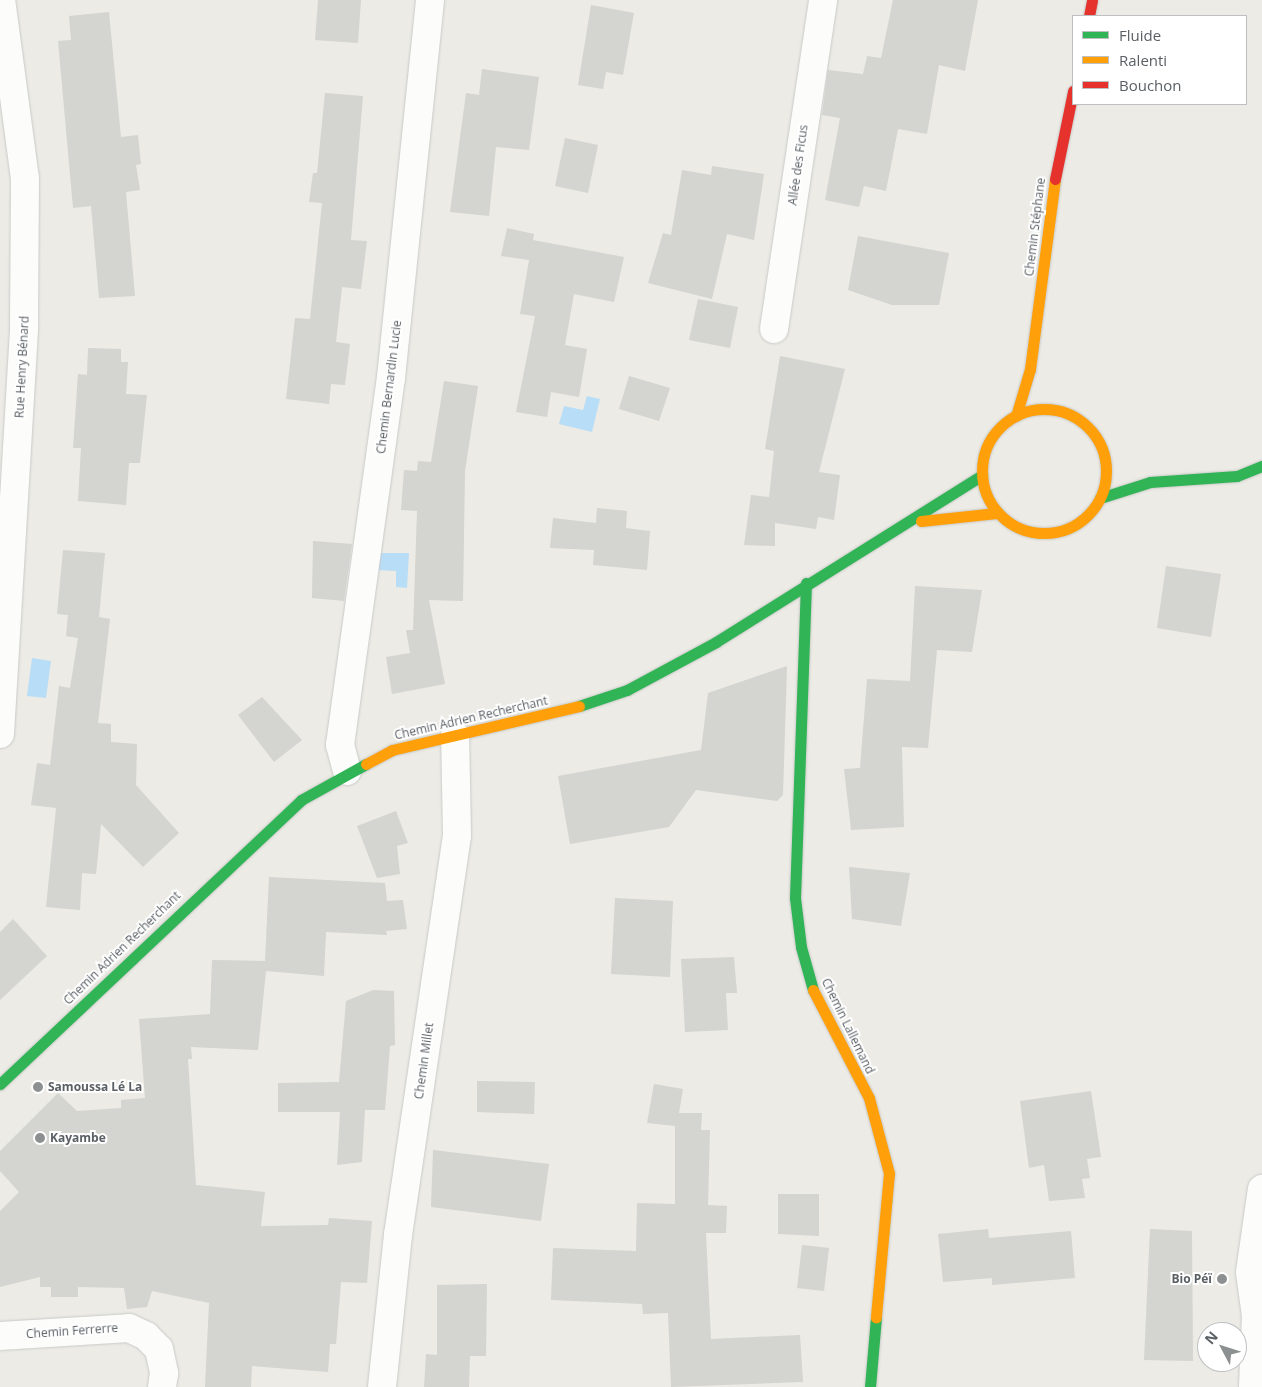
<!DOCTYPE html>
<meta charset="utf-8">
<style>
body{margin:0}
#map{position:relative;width:1262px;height:1387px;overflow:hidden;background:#ecebe5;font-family:"Open Sans",sans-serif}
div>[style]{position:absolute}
.water>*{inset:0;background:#b8ddf7}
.building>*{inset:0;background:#d4d4d0}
.roads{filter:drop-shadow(0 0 1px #c9cac9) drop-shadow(0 0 1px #c9cac9)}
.street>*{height:28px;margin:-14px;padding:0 14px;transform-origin:14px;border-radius:14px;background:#fcfcfb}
.fast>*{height:11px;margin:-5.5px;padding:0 5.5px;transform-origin:5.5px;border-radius:5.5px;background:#30b455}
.slow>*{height:11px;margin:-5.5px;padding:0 5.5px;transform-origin:5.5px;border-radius:5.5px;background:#ff9f0a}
.slow>.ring{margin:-5.5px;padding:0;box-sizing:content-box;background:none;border:11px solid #ff9f0a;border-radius:50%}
.jam>*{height:11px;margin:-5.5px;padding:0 5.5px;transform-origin:5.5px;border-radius:5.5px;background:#e5322d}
.dots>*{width:14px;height:14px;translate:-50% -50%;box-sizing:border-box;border:2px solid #fff;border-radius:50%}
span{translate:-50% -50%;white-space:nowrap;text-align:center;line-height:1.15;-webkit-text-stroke:4px #fff;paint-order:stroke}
.street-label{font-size:12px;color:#5a5f64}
.poi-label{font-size:12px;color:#5a5f64;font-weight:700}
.left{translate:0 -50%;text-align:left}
.right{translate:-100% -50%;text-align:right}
.legend{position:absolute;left:1072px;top:15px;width:175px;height:90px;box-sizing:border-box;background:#fff;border:1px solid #bdbfc1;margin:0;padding:6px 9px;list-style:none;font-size:15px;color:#5a5f64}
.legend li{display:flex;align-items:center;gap:10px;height:25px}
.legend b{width:25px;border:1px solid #bdbfc1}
.north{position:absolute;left:1197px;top:1322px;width:50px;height:50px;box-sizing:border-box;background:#fff;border:1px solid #bdbfc1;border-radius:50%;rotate:310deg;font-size:14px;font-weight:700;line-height:20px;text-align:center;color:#5a5f64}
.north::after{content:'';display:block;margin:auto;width:18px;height:22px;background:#8d9091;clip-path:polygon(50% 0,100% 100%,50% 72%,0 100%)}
</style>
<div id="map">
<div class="water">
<i style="clip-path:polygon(587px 396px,600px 399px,592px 432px,559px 424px,564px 406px,583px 410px)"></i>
<i style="clip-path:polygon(379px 553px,409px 553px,407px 588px,396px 587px,396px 571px,378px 570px)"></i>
<i style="clip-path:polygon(32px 658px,51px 661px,46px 698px,27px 696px)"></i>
</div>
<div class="building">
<i style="clip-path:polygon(318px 0,361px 0,358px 43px,315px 40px)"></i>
<i style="clip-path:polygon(893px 0,978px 0,965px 71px,939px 65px,927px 134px,898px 129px,886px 191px,864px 186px,859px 207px,825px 200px,840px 118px,822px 115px,828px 70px,863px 74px,867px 56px,881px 58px)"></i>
<i style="clip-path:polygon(591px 5px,634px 13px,623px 75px,606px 72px,603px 89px,578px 85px)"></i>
<i style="clip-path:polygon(109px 12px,121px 137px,138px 135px,141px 164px,136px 165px,140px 190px,126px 192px,135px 296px,99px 298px,91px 206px,73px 208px,58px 41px,71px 40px,69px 16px)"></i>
<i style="clip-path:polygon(482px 69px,539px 77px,529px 150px,496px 147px,489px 216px,450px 212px,466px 93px,479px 95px)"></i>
<i style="clip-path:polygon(325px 93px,363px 96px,351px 240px,367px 241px,361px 289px,342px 287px,336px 342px,350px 344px,345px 385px,331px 384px,329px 404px,286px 399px,295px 318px,310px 319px,322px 203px,309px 202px,313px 173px,317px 173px)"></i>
<i style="clip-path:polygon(565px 138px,598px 145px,588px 193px,555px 186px)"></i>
<i style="clip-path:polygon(712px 166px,764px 174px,754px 240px,727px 234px,712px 299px,648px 283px,663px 233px,671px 235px,682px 170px,711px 175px)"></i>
<i style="clip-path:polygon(507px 228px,534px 234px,533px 240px,624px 257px,614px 302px,574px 294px,565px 345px,587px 349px,579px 397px,551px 392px,547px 417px,516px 412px,535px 316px,520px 314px,529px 260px,501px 256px)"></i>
<i style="clip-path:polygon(858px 236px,949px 253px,939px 305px,892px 305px,848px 290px)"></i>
<i style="clip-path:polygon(698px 299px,738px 307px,730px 348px,689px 340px)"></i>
<i style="clip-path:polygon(88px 348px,121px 349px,121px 362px,128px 362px,126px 394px,147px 395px,140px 463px,129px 463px,126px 505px,78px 501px,81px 448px,73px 448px,78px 374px,87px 375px)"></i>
<i style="clip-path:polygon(780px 356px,845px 369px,819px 472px,840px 475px,834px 520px,818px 517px,816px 529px,775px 523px,775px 546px,744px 545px,751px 495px,769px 497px,774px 451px,765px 449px)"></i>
<i style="clip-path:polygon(629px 376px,670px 388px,659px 421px,619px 409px)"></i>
<i style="clip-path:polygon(444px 381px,478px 386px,465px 471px,463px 601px,429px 600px,445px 684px,392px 694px,386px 657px,410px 653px,406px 630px,413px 630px,417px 511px,401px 510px,404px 470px,417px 471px,418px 461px,431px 462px)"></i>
<i style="clip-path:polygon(597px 508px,627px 511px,626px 528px,650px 531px,647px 570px,593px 565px,594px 550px,550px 548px,553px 518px,596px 523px)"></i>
<i style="clip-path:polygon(313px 541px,352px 544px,344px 601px,312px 598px)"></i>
<i style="clip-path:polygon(63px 550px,105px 553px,99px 617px,110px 619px,98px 723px,111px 724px,111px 742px,137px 744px,136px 785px,179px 833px,143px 867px,101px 824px,96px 874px,82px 873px,80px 910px,46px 907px,56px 808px,31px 805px,37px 763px,50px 765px,59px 686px,70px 688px,78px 638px,66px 636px,68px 615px,57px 614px)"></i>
<i style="clip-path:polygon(1166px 566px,1221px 574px,1211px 637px,1157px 628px)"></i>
<i style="clip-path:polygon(915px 586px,982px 590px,972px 652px,937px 650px,928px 748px,902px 747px,904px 827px,851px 830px,844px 769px,860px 768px,867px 679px,910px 681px)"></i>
<i style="clip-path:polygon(787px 666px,783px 795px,777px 801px,696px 790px,669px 827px,570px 844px,558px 776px,701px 750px,708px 693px)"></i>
<i style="clip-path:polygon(262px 697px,302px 740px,274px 762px,238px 715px)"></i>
<i style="clip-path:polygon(396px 811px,408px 843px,397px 846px,400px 874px,377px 878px,357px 826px)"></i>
<i style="clip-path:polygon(849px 867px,910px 873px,901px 926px,852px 919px)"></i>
<i style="clip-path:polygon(269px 877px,385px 883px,387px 901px,403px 900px,407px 929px,386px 931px,387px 935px,326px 932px,324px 976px,266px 971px,258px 1050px,191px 1047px,192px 1059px,188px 1059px,196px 1185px,265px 1192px,261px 1226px,328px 1225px,329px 1218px,372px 1221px,367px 1283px,341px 1282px,336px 1344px,330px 1344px,328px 1372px,252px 1366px,251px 1387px,205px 1387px,209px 1303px,152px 1291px,147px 1307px,127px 1309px,124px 1288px,78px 1287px,78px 1297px,51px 1297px,51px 1287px,40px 1287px,40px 1277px,0 1287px,0 1211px,19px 1192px,0 1171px,0 1151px,58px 1093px,77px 1111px,121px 1108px,121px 1100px,145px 1098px,139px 1019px,210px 1014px,212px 960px,265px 961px)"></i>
<i style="clip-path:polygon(615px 898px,673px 901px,670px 977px,611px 974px)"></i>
<i style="clip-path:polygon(13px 919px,47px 956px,0 1000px,0 932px)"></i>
<i style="clip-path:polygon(734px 957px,737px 993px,726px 993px,728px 1030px,685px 1032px,681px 959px)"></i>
<i style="clip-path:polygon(373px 990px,394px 991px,395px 1045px,390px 1046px,385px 1110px,365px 1110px,362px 1162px,337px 1165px,340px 1112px,278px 1112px,278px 1083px,339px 1082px,346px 1001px)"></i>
<i style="clip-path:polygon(477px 1081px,535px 1082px,534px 1114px,477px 1112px)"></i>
<i style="clip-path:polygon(654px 1084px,683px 1089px,679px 1113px,702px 1113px,701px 1130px,710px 1130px,708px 1205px,727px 1206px,726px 1233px,706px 1233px,711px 1339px,800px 1335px,803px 1382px,671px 1387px,668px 1313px,643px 1314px,642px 1304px,551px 1300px,553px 1248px,636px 1251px,637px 1203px,675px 1204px,675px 1126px,647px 1123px)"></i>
<i style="clip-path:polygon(1091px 1091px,1101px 1157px,1087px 1159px,1090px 1178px,1082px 1179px,1085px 1198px,1049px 1201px,1044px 1165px,1029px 1168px,1020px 1101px)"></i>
<i style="clip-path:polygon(433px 1150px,549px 1164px,541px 1221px,431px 1207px)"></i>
<i style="clip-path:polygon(778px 1194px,819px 1194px,819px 1236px,778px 1234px)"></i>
<i style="clip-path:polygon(988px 1229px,989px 1238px,1071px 1231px,1075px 1278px,992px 1285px,992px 1278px,943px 1282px,938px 1234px)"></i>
<i style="clip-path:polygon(1150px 1229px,1192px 1231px,1193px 1361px,1144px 1360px)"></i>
<i style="clip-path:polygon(802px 1245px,829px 1248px,824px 1291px,797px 1288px)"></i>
<i style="clip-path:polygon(487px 1284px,486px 1356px,470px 1356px,469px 1387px,424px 1387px,426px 1354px,437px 1355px,437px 1285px)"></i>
</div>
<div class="roads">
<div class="street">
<i style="left:774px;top:329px;width:333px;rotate:-81.5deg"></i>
<i style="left:0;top:734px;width:410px;rotate:-86.6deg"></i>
<i style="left:24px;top:325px;width:146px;rotate:-89.6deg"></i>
<i style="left:25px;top:179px;width:181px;rotate:-97.6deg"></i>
<i style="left:347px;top:771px;width:27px;rotate:-105deg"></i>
<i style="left:340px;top:745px;width:371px;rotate:-82.1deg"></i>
<i style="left:391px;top:378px;width:380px;rotate:-84.1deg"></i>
<i style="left:0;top:1336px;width:129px;rotate:-3.5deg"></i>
<i style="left:129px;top:1328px;width:19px;rotate:25deg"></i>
<i style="left:146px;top:1336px;width:18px;rotate:45deg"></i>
<i style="left:159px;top:1349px;width:25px;rotate:78deg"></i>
<i style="left:164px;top:1373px;width:14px;rotate:98deg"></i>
<i style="left:382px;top:1387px;width:153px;rotate:-84deg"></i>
<i style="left:398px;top:1235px;width:404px;rotate:-81.6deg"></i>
<i style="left:457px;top:835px;width:100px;rotate:-91.1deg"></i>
<i style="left:1253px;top:1387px;width:71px;rotate:-87.6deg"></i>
<i style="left:1256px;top:1316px;width:44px;rotate:-97.8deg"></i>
<i style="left:1250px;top:1272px;width:84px;rotate:-81.8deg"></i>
</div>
<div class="fast">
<i style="left:1100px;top:498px;width:52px;rotate:-17.7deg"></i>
<i style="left:1150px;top:482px;width:87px;rotate:-3.9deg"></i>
<i style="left:1237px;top:476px;width:27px;rotate:-22deg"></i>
<i style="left:806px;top:583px;width:315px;rotate:92deg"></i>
<i style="left:795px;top:898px;width:49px;rotate:83deg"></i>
<i style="left:801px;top:947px;width:45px;rotate:74.4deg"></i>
<i style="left:579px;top:706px;width:51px;rotate:-18.4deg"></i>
<i style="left:627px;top:690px;width:101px;rotate:-28.3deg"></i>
<i style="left:716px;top:642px;width:314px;rotate:-32.1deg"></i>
<i style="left:0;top:1084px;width:414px;rotate:-43.3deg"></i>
<i style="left:301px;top:800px;width:74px;rotate:-29deg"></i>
<i style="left:870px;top:1387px;width:70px;rotate:-85.1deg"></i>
</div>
<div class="slow">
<i class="ring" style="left:982px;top:409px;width:113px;height:113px"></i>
<i style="left:1016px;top:416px;width:49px;rotate:-73.4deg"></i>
<i style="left:1030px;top:369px;width:192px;rotate:-82.5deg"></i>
<i style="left:921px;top:521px;width:76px;rotate:-6deg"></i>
<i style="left:366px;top:764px;width:30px;rotate:-28deg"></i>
<i style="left:392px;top:750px;width:192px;rotate:-13.2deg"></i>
<i style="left:813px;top:990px;width:122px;rotate:62.6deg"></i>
<i style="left:869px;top:1098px;width:78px;rotate:75.1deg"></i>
<i style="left:889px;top:1173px;width:145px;rotate:95.2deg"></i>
</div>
<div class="jam">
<i style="left:1089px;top:16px;width:16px;rotate:-79deg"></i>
<i style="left:1055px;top:179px;width:90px;rotate:-78.4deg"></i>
</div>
</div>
<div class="dots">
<i style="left:38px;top:1087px;background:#8d9091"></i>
<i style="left:40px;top:1138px;background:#8d9091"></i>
<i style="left:1222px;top:1279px;background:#8d9091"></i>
</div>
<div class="street-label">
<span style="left:798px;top:165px;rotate:-82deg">Allée des Ficus</span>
<span style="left:1035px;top:227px;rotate:-83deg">Chemin Stéphane</span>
<span style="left:22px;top:367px;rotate:-87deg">Rue Henry Bénard</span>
<span style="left:389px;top:387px;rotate:-83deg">Chemin Bernardin Lucie</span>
<span style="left:471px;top:718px;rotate:-13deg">Chemin Adrien Recherchant</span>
<span style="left:122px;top:948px;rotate:-44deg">Chemin Adrien Recherchant</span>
<span style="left:848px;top:1026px;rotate:64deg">Chemin Lallemand</span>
<span style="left:424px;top:1061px;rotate:-82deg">Chemin Millet</span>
<span style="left:72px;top:1331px;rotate:-4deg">Chemin Ferrerre</span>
</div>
<div class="poi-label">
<span class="left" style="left:48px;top:1087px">Samoussa Lé La</span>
<span class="left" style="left:50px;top:1138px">Kayambe</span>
<span class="right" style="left:1212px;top:1279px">Bio Péï</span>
</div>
<ul class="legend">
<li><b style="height:6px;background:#30b455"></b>Fluide</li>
<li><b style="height:6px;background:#ff9f0a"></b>Ralenti</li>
<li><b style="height:6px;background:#e5322d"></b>Bouchon</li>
</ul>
<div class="north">N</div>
</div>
